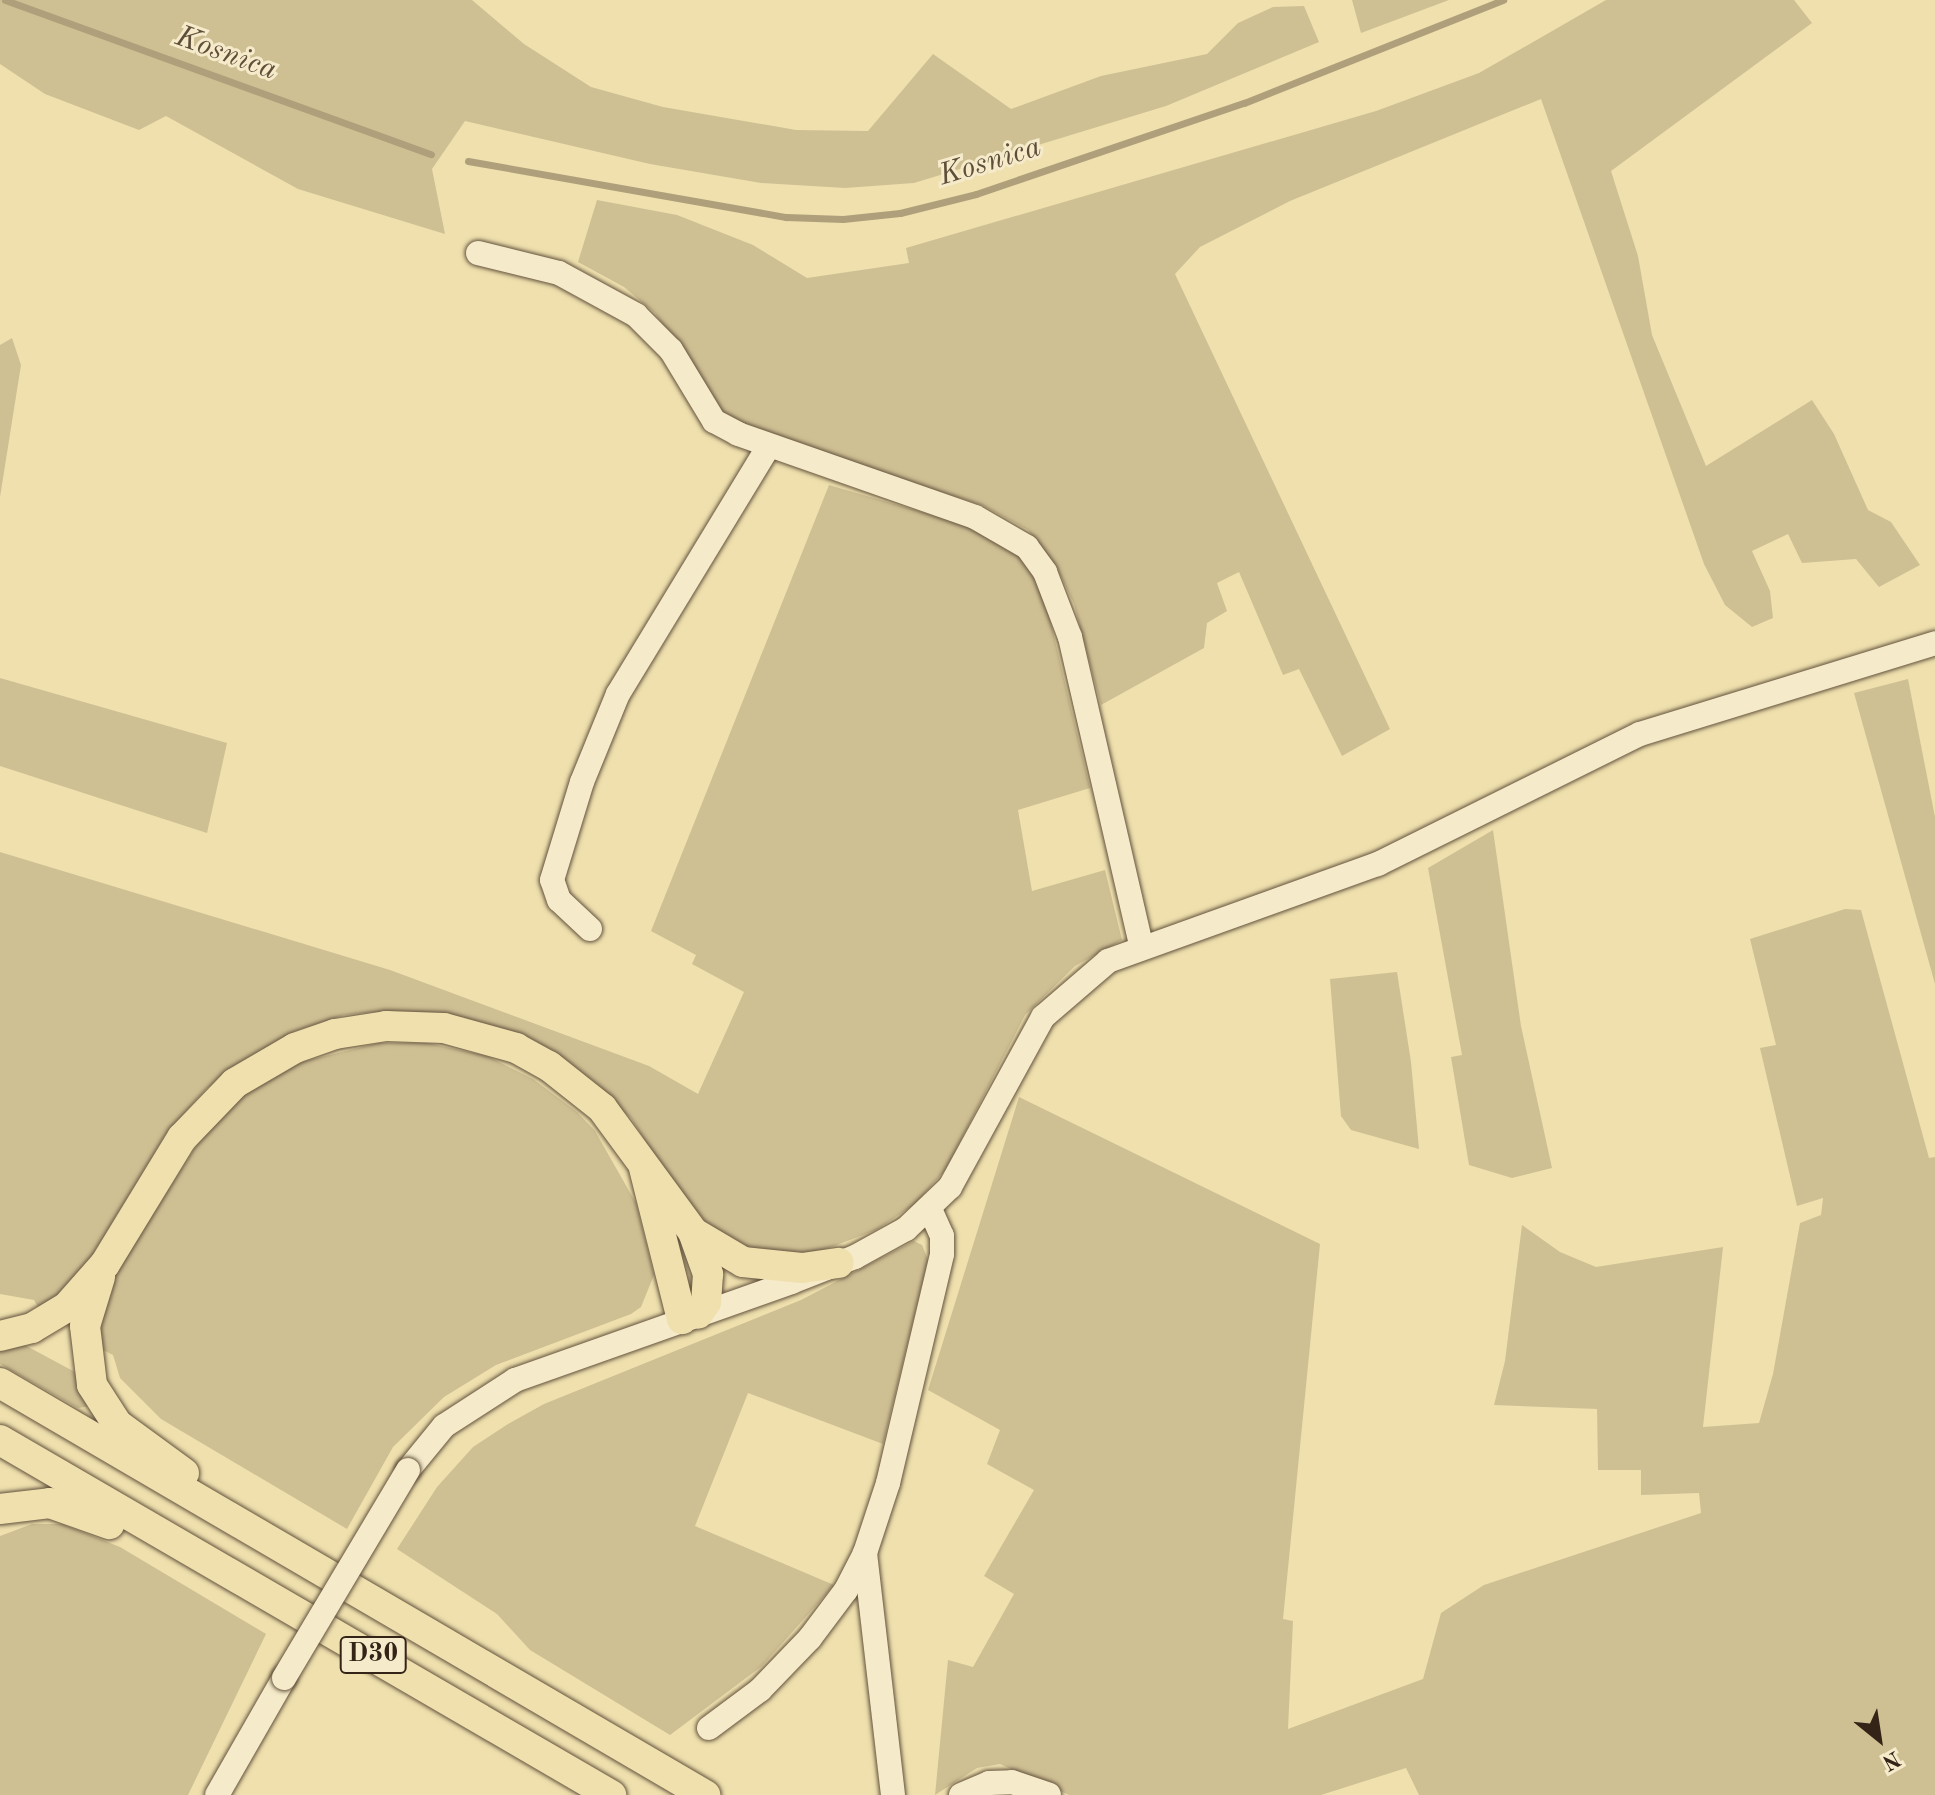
<!DOCTYPE html>
<style>
body{margin:0}
#map{position:relative;width:1935px;height:1795px;overflow:hidden;background:#efe0ae;font-family:"Old Standard TT",serif}
div>[style]{position:absolute}
.green>*{inset:0;background:#cfc094}
.stream>*{height:7px;margin:-3.5px;padding:0 3.5px;transform-origin:3.5px;border-radius:3.5px;background:#afa07b}
.roads{filter:drop-shadow(0 0 2px #63523d) drop-shadow(0 0 2px #63523d)}
.minor>*{height:24px;margin:-12px;padding:0 12px;transform-origin:12px;border-radius:12px;background:#f5ebca}
.major>*{height:30px;margin:-15px;padding:0 15px;transform-origin:15px;border-radius:15px;background:#efe0ae}
.bridges{filter:drop-shadow(0 0 2px #63523d) drop-shadow(0 0 2px #63523d)}
.minor-bridge>*{height:24px;margin:-12px;padding:0 12px;transform-origin:12px;border-radius:12px;background:#f5ebca}
span{translate:-50% -50%;white-space:nowrap;text-align:center;line-height:1.15;-webkit-text-stroke:6px #f5ebca;paint-order:stroke}
.shield-label span{padding:2px 6px;background:#f5ebca;border:2px solid;border-radius:6px;-webkit-text-stroke-width:0}
.shield-label{font-size:26px;color:#342317;font-weight:700}
.water-label{font-size:30px;color:#5f4f3a;font-style:italic}
.north{position:absolute;left:1839px;top:1699px;width:80px;height:80px;-webkit-text-stroke:6px #f5ebca;paint-order:stroke;rotate:150deg;font-size:22px;font-weight:700;line-height:32px;text-align:center;color:#342317}
.north::after{content:'';display:block;margin:auto;width:28px;height:36px;background:#342317;clip-path:polygon(50% 0,100% 100%,50% 72%,0 100%)}
</style>
<div id="map">
<div class="green">
<i style="clip-path:polygon(0 0,472px 0,524px 44px,591px 87px,663px 107px,796px 130px,868px 131px,933px 54px,1011px 109px,1101px 76px,1207px 54px,1238px 23px,1273px 7px,1304px 6px,1319px 42px,1166px 106px,914px 183px,845px 188px,761px 183px,650px 164px,465px 121px,432px 169px,445px 234px,298px 189px,166px 116px,139px 130px,45px 94px,0 64px)"></i>
<i style="clip-path:polygon(1352px 0,1449px 0,1361px 33px)"></i>
<i style="clip-path:polygon(1606px 0,1794px 0,1812px 23px,1611px 171px,1638px 256px,1652px 335px,1706px 466px,1812px 400px,1834px 434px,1868px 510px,1891px 522px,1920px 565px,1879px 587px,1856px 559px,1802px 563px,1788px 534px,1752px 551px,1770px 591px,1773px 618px,1752px 627px,1725px 605px,1704px 564px,1541px 99px,1290px 201px,1200px 247px,1175px 274px,1390px 729px,1342px 756px,1299px 669px,1283px 675px,1239px 572px,1217px 583px,1227px 611px,1207px 623px,1204px 648px,1101px 705px,1074px 604px,1056px 566px,1028px 530px,982px 505px,772px 438px,725px 416px,655px 313px,624px 287px,578px 262px,597px 200px,677px 215px,753px 245px,807px 278px,909px 263px,906px 248px,1376px 111px,1479px 73px)"></i>
<i style="clip-path:polygon(12px 338px,21px 365px,0 497px,0 345px)"></i>
<i style="clip-path:polygon(829px 485px,973px 527px,1017px 554px,1032px 574px,1047px 607px,1090px 788px,1018px 810px,1032px 891px,1105px 870px,1122px 940px,1075px 966px,1025px 1015px,946px 1169px,915px 1204px,876px 1230px,818px 1252px,791px 1255px,733px 1247px,689px 1211px,631px 1118px,549px 1049px,429px 1013px,373px 1012px,344px 1015px,295px 1031px,207px 1088px,167px 1132px,85px 1267px,42px 1314px,34px 1300px,0 1294px,0 852px,390px 970px,649px 1066px,698px 1094px,744px 992px,692px 964px,696px 955px,651px 931px)"></i>
<i style="clip-path:polygon(0 678px,227px 743px,207px 833px,0 766px)"></i>
<i style="clip-path:polygon(1908px 679px,1935px 817px,1935px 984px,1854px 693px)"></i>
<i style="clip-path:polygon(1493px 830px,1521px 1026px,1552px 1168px,1512px 1178px,1469px 1165px,1451px 1057px,1462px 1055px,1428px 868px)"></i>
<i style="clip-path:polygon(1845px 909px,1861px 910px,1929px 1158px,1935px 1157px,1935px 1795px,1419px 1795px,1406px 1768px,1321px 1795px,1069px 1795px,1000px 1764px,977px 1768px,935px 1795px,948px 1660px,973px 1667px,1014px 1594px,984px 1576px,1034px 1490px,987px 1464px,1000px 1430px,928px 1390px,1019px 1097px,1320px 1244px,1283px 1619px,1293px 1621px,1288px 1729px,1423px 1679px,1441px 1613px,1484px 1585px,1701px 1513px,1699px 1493px,1641px 1495px,1641px 1470px,1598px 1470px,1597px 1409px,1494px 1405px,1505px 1361px,1522px 1225px,1560px 1252px,1596px 1267px,1723px 1247px,1703px 1427px,1759px 1423px,1773px 1374px,1800px 1223px,1821px 1215px,1823px 1198px,1797px 1206px,1760px 1048px,1776px 1045px,1750px 939px)"></i>
<i style="clip-path:polygon(1397px 972px,1411px 1062px,1419px 1149px,1351px 1130px,1341px 1116px,1330px 979px)"></i>
<i style="clip-path:polygon(379px 1043px,427px 1043px,487px 1056px,533px 1079px,577px 1112px,595px 1131px,636px 1203px,654px 1275px,641px 1307px,631px 1314px,496px 1365px,444px 1397px,393px 1447px,347px 1529px,161px 1419px,120px 1378px,113px 1355px,93px 1345px,108px 1284px,207px 1129px,243px 1095px,301px 1062px)"></i>
<i style="clip-path:polygon(914px 1241px,922px 1245px,928px 1260px,883px 1444px,748px 1393px,695px 1526px,834px 1585px,762px 1666px,670px 1735px,530px 1650px,497px 1614px,397px 1549px,437px 1487px,473px 1447px,508px 1424px,544px 1404px,801px 1300px)"></i>
<i style="clip-path:polygon(19px 1342px,75px 1372px,90px 1406px,78px 1408px,0 1364px,0 1346px)"></i>
<i style="clip-path:polygon(32px 1524px,62px 1524px,120px 1547px,266px 1634px,188px 1795px,0 1795px,0 1536px)"></i>
</div>
<div class="stream">
<i style="left:5px;top:0;width:453px;rotate:19.9deg"></i>
<i style="left:468px;top:161px;width:323px;rotate:10deg"></i>
<i style="left:786px;top:217px;width:57px;rotate:2deg"></i>
<i style="left:843px;top:219px;width:57px;rotate:-6deg"></i>
<i style="left:900px;top:213px;width:78px;rotate:-14deg"></i>
<i style="left:976px;top:194px;width:283px;rotate:-18.8deg"></i>
<i style="left:1244px;top:103px;width:279px;rotate:-21.7deg"></i>
</div>
<div class="roads">
<div class="minor">
<i style="left:478px;top:253px;width:83px;rotate:13.9deg"></i>
<i style="left:559px;top:273px;width:88px;rotate:28.6deg"></i>
<i style="left:636px;top:315px;width:49px;rotate:45deg"></i>
<i style="left:671px;top:350px;width:83px;rotate:58.8deg"></i>
<i style="left:714px;top:421px;width:27px;rotate:28deg"></i>
<i style="left:738px;top:434px;width:251px;rotate:19.3deg"></i>
<i style="left:975px;top:517px;width:60px;rotate:30deg"></i>
<i style="left:1027px;top:547px;width:31px;rotate:54deg"></i>
<i style="left:1045px;top:572px;width:70px;rotate:69deg"></i>
<i style="left:1070px;top:637px;width:316px;rotate:77deg"></i>
<i style="left:590px;top:929px;width:42px;rotate:-136.9deg"></i>
<i style="left:559px;top:900px;width:21px;rotate:-109deg"></i>
<i style="left:552px;top:880px;width:102px;rotate:-73deg"></i>
<i style="left:582px;top:782px;width:95px;rotate:-67.8deg"></i>
<i style="left:618px;top:694px;width:290px;rotate:-58.7deg"></i>
<i style="left:408px;top:1470px;width:57px;rotate:-50.7deg"></i>
<i style="left:444px;top:1426px;width:85px;rotate:-32.9deg"></i>
<i style="left:515px;top:1380px;width:293px;rotate:-19.5deg"></i>
<i style="left:791px;top:1282px;width:69px;rotate:-21.3deg"></i>
<i style="left:855px;top:1257px;width:58px;rotate:-28.8deg"></i>
<i style="left:906px;top:1229px;width:61px;rotate:-43.7deg"></i>
<i style="left:950px;top:1187px;width:194px;rotate:-61.3deg"></i>
<i style="left:1043px;top:1017px;width:86px;rotate:-40.7deg"></i>
<i style="left:1108px;top:961px;width:287px;rotate:-19.8deg"></i>
<i style="left:1378px;top:864px;width:292px;rotate:-26.4deg"></i>
<i style="left:1640px;top:734px;width:309px;rotate:-17.1deg"></i>
<i style="left:865px;top:1553px;width:244px;rotate:83.4deg"></i>
<i style="left:709px;top:1728px;width:64px;rotate:-36.7deg"></i>
<i style="left:760px;top:1690px;width:72px;rotate:-46.1deg"></i>
<i style="left:810px;top:1638px;width:60px;rotate:-53.1deg"></i>
<i style="left:846px;top:1590px;width:42px;rotate:-62.8deg"></i>
<i style="left:865px;top:1553px;width:74px;rotate:-71.8deg"></i>
<i style="left:888px;top:1483px;width:235px;rotate:-76.7deg"></i>
<i style="left:942px;top:1254px;width:18px;rotate:-90deg"></i>
<i style="left:942px;top:1236px;width:30px;rotate:-114deg"></i>
<i style="left:217px;top:1795px;width:135px;rotate:-60.2deg"></i>
<i style="left:961px;top:1795px;width:30px;rotate:-23deg"></i>
<i style="left:989px;top:1783px;width:23px;rotate:-2deg"></i>
<i style="left:1012px;top:1782px;width:39px;rotate:19deg"></i>
</div>
<div class="major">
<i style="left:644px;top:1168px;width:156px;rotate:75.9deg"></i>
<i style="left:694px;top:1233px;width:57px;rotate:30.6deg"></i>
<i style="left:743px;top:1262px;width:59px;rotate:5.8deg"></i>
<i style="left:802px;top:1268px;width:37px;rotate:-8deg"></i>
<i style="left:100px;top:1277px;width:51px;rotate:107deg"></i>
<i style="left:85px;top:1326px;width:59px;rotate:83.2deg"></i>
<i style="left:92px;top:1385px;width:46px;rotate:57.3deg"></i>
<i style="left:117px;top:1424px;width:83px;rotate:36.2deg"></i>
<i style="left:0;top:1336px;width:33px;rotate:-14deg"></i>
<i style="left:32px;top:1328px;width:41px;rotate:-31deg"></i>
<i style="left:67px;top:1307px;width:57px;rotate:-48.5deg"></i>
<i style="left:105px;top:1264px;width:148px;rotate:-58.6deg"></i>
<i style="left:182px;top:1138px;width:76px;rotate:-46.1deg"></i>
<i style="left:235px;top:1083px;width:69px;rotate:-30.3deg"></i>
<i style="left:295px;top:1048px;width:42px;rotate:-19.3deg"></i>
<i style="left:335px;top:1034px;width:52px;rotate:-8.9deg"></i>
<i style="left:386px;top:1026px;width:58px;rotate:2deg"></i>
<i style="left:444px;top:1028px;width:75px;rotate:15.5deg"></i>
<i style="left:516px;top:1048px;width:38px;rotate:29deg"></i>
<i style="left:549px;top:1066px;width:68px;rotate:38.4deg"></i>
<i style="left:602px;top:1108px;width:154px;rotate:53.7deg"></i>
<i style="left:693px;top:1232px;width:45px;rotate:70.3deg"></i>
<i style="left:708px;top:1274px;width:28px;rotate:94deg"></i>
<i style="left:706px;top:1302px;width:14px;rotate:124deg"></i>
<i style="left:0;top:1383px;width:817px;rotate:30.3deg"></i>
<i style="left:0;top:1440px;width:707px;rotate:30.16deg"></i>
<i style="left:0;top:1509px;width:50px;rotate:-6.8deg"></i>
<i style="left:50px;top:1503px;width:63px;rotate:19.6deg"></i>
</div>
</div>
<div class="bridges">
<div class="minor-bridge">
<i style="left:284px;top:1678px;width:242px;rotate:-59.2deg"></i>
</div>
</div>
<div class="shield-label">
<span style="left:373px;top:1655px">D30</span>
</div>
<div class="water-label">
<span style="left:226px;top:54px;rotate:20deg">Kosnica</span>
<span style="left:990px;top:162px;rotate:-17deg">Kosnica</span>
</div>
<div class="north">N</div>
</div>
